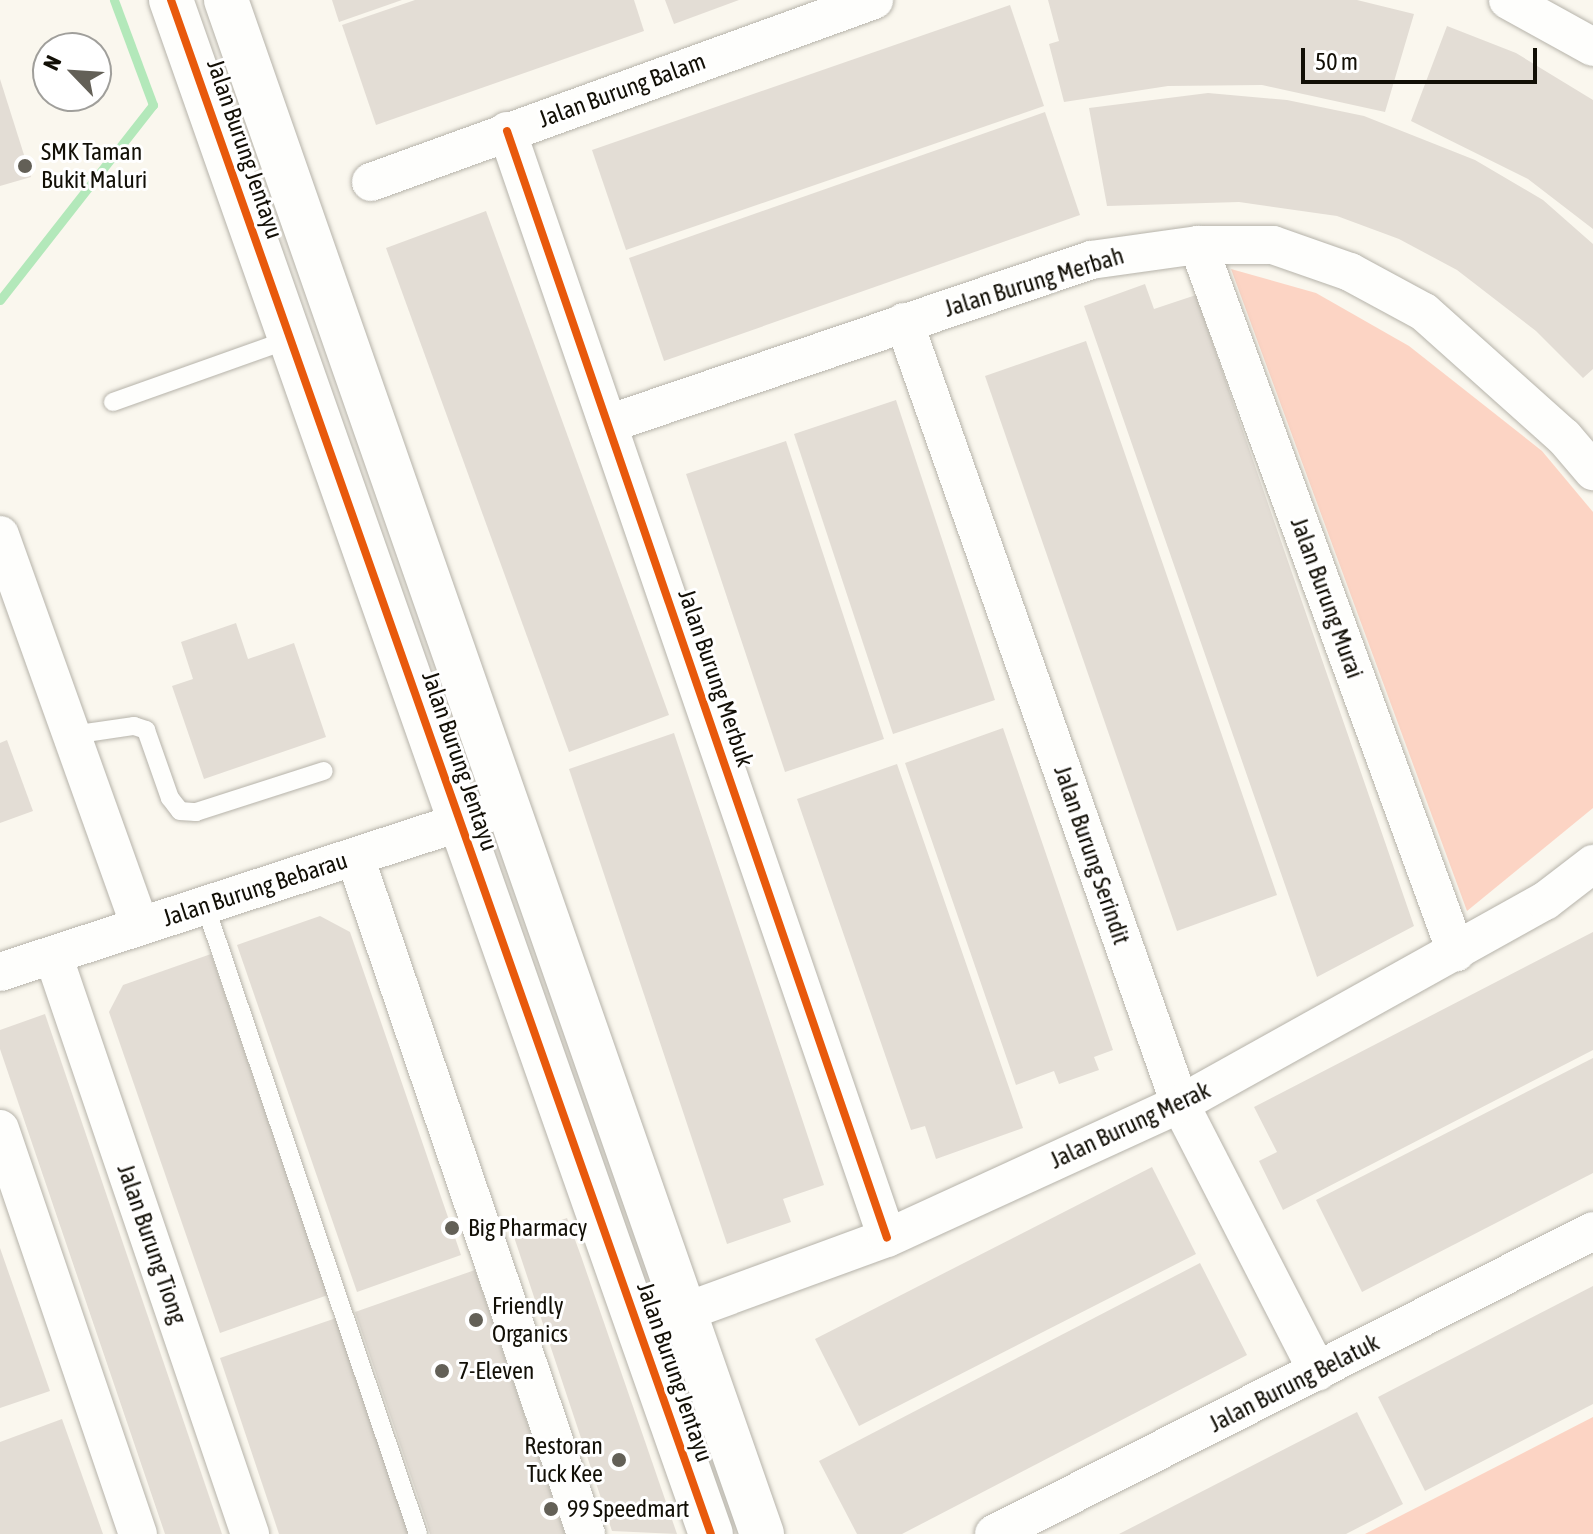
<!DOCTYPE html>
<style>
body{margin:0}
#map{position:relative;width:1593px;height:1534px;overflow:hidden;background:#faf7ee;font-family:"Asap Condensed",sans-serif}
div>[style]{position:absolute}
.green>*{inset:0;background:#fcd4c4}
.stream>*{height:9px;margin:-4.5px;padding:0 4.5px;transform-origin:4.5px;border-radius:4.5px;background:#b3e8ba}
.building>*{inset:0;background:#e3ddd5}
.roads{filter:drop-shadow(0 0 2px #b6b3aa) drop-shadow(0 0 2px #b6b3aa)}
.service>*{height:18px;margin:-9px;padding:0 9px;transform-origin:9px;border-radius:9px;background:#fefefc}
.minor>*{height:38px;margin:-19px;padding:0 19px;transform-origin:19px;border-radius:19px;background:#fefefc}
.tertiary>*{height:44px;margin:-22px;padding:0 22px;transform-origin:22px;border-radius:22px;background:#fefefc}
.cycleway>*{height:8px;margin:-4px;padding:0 4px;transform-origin:4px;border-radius:4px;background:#e8590c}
.dots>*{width:22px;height:22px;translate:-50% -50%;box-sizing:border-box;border:4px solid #fff;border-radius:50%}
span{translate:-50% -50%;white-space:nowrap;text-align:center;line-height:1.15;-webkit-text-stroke:6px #fff;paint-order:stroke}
.street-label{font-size:24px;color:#120f06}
.poi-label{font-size:24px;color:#120f06}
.left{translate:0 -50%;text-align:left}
.right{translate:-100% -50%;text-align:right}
.north{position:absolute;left:32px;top:32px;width:80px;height:80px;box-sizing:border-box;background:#fff;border:2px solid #a09f9b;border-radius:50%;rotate:295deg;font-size:22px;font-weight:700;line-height:32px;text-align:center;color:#120f06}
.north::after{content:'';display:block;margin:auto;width:28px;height:36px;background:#636057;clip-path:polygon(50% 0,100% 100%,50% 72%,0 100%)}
.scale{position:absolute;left:1301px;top:48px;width:236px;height:36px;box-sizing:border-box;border:4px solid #120f06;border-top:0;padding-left:10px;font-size:24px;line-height:28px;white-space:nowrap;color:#120f06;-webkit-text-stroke:6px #fff;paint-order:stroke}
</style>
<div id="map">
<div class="green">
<i style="clip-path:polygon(1231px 269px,1316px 293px,1409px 346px,1542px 451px,1593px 512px,1593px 808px,1467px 911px)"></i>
<i style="clip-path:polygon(1593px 1417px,1593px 1534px,1365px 1534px)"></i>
</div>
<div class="stream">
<i style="left:0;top:300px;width:248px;rotate:-51.9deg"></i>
<i style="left:153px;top:105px;width:112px;rotate:-110.4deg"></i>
</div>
<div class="building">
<i style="clip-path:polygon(332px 0,402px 0,339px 22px)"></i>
<i style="clip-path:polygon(415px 0,634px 0,644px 31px,376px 125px,342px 25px)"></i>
<i style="clip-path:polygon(665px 0,739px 0,674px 24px)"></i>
<i style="clip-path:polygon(1048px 0,1357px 0,1414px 14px,1385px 112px,1262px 85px,1168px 86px,1064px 102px,1049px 44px,1059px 41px)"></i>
<i style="clip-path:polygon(1010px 5px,1044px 106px,626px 250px,592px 150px)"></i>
<i style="clip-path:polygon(1447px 26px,1516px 53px,1593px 100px,1593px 229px,1528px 179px,1411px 121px)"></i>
<i style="clip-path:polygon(0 79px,31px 177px,0 186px)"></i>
<i style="clip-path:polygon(1208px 93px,1287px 100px,1364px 116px,1475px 160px,1543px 200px,1593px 244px,1593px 369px,1583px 378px,1536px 331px,1457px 270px,1399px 239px,1337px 216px,1239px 202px,1107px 206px,1089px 108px)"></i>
<i style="clip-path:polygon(1045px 112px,1080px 215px,664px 361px,629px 258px)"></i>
<i style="clip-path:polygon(486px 211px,669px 715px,569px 752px,386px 248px)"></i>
<i style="clip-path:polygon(1145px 284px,1154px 309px,1196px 295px,1414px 926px,1317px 977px,1084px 306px)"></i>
<i style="clip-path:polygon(1086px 341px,1277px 895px,1177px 931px,985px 376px)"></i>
<i style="clip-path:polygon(896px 400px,995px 700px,893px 734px,794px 434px)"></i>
<i style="clip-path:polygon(786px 441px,884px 739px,785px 772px,686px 474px)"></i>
<i style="clip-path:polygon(236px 623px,248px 659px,294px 643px,326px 737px,204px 779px,172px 686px,193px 679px,181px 642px)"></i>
<i style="clip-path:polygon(1003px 728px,1113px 1050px,1094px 1057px,1099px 1070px,1059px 1084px,1054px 1071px,1016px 1085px,905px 763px)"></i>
<i style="clip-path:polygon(674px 733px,824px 1185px,783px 1199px,791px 1222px,727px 1244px,569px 769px)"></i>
<i style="clip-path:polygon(7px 740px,33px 811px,0 823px,0 743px)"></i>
<i style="clip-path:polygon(897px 764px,1023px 1128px,936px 1159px,925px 1126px,911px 1130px,797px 799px)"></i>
<i style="clip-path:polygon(320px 916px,350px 932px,461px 1255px,357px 1292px,237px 945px)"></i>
<i style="clip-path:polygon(1593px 932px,1593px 1050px,1283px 1210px,1259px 1161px,1277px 1152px,1254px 1107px)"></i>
<i style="clip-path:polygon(211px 954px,328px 1295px,220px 1333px,109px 1012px,123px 985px)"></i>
<i style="clip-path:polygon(45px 1014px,222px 1534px,165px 1534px,0 1049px,0 1030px)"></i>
<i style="clip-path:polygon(1593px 1058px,1593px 1173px,1362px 1292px,1316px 1200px)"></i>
<i style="clip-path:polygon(1152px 1167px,1196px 1254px,859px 1426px,815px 1339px)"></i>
<i style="clip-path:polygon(567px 1218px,581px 1256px,677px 1534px,612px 1531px,514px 1237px)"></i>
<i style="clip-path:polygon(0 1248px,50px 1391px,0 1408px)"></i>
<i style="clip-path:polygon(1200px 1263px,1247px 1355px,902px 1534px,857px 1534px,819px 1461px)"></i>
<i style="clip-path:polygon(475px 1270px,527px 1423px,565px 1534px,430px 1534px,427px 1524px,355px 1312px)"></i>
<i style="clip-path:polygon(1593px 1286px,1593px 1404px,1425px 1491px,1378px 1397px)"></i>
<i style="clip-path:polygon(342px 1316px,414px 1534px,279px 1534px,220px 1358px)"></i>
<i style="clip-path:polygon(1357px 1412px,1403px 1504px,1375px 1519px,1346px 1534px,1119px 1534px)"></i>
<i style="clip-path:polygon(62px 1419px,103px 1534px,0 1534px,0 1442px)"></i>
</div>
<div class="roads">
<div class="service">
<i style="left:113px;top:402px;width:188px;rotate:-19.6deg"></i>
<i style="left:72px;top:735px;width:63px;rotate:-8.3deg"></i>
<i style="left:134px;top:726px;width:13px;rotate:18deg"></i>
<i style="left:146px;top:730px;width:72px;rotate:70.6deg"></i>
<i style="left:170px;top:798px;width:16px;rotate:52deg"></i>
<i style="left:180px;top:811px;width:16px;rotate:4deg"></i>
<i style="left:196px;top:812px;width:134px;rotate:-17.8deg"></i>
<i style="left:205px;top:905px;width:664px;rotate:71.29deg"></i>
</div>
<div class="minor">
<i style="left:1508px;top:0;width:97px;rotate:28.9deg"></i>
<i style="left:507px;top:131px;width:1170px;rotate:71.05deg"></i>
<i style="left:371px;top:182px;width:535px;rotate:-19.89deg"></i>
<i style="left:1198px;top:245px;width:753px;rotate:69.95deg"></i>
<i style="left:904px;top:322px;width:829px;rotate:70.56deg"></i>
<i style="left:1180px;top:1104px;width:301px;rotate:62.8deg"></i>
<i style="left:608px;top:424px;width:510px;rotate:-18.75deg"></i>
<i style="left:1091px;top:260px;width:108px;rotate:-8deg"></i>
<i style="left:1198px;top:245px;width:75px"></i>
<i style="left:1273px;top:245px;width:82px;rotate:19.3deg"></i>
<i style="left:1350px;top:272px;width:84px;rotate:28.4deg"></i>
<i style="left:1424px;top:312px;width:188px;rotate:41.8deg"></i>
<i style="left:1564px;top:437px;width:45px;rotate:49.5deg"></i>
<i style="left:0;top:535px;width:415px;rotate:70.3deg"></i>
<i style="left:355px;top:857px;width:715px;rotate:71.16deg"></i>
<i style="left:53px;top:955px;width:612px;rotate:71.21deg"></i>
<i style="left:0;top:972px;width:536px;rotate:-18.03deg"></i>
<i style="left:0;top:1129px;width:428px;rotate:71.2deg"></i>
<i style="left:638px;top:1329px;width:265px;rotate:-20.1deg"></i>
<i style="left:887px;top:1238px;width:322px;rotate:-24.6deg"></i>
<i style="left:1180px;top:1104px;width:418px;rotate:-29.1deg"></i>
<i style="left:1545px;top:901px;width:61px;rotate:-37.6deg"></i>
<i style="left:994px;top:1534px;width:671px;rotate:-26.83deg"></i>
</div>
<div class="tertiary">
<i style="left:171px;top:0;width:1626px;rotate:70.61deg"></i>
<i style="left:226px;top:0;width:1625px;rotate:70.74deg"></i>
</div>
</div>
<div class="cycleway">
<i style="left:171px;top:0;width:1626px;rotate:70.61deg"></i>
<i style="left:507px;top:131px;width:1170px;rotate:71.05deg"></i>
</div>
<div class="dots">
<i style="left:25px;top:166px;background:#636057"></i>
<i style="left:452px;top:1228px;background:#636057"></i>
<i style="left:476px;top:1320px;background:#636057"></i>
<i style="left:442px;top:1371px;background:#636057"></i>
<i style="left:619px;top:1460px;background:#636057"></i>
<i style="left:551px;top:1509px;background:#636057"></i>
</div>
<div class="street-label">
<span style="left:622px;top:90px;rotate:-20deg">Jalan Burung Balam</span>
<span style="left:245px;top:149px;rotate:71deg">Jalan Burung Jentayu</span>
<span style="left:1034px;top:282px;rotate:-17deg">Jalan Burung Merbah</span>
<span style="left:1327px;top:598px;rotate:70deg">Jalan Burung Murai</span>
<span style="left:716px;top:678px;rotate:71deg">Jalan Burung Merbuk</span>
<span style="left:460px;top:761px;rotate:71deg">Jalan Burung Jentayu</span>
<span style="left:1092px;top:855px;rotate:71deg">Jalan Burung Serindit</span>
<span style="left:255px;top:889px;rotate:-18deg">Jalan Burung Bebarau</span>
<span style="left:1130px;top:1125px;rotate:-25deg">Jalan Burung Merak</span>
<span style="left:152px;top:1244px;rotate:71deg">Jalan Burung Tiong</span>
<span style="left:675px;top:1372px;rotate:71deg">Jalan Burung Jentayu</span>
<span style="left:1294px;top:1383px;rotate:-27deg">Jalan Burung Belatuk</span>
</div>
<div class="poi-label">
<span class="left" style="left:41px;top:166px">SMK Taman<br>Bukit Maluri</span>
<span class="left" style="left:468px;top:1228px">Big Pharmacy</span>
<span class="left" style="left:492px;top:1320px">Friendly<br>Organics</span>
<span class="left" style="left:458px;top:1371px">7-Eleven</span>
<span class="right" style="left:603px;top:1460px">Restoran<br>Tuck Kee</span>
<span class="left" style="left:567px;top:1509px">99 Speedmart</span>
</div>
<div class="north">N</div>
<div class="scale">50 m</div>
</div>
